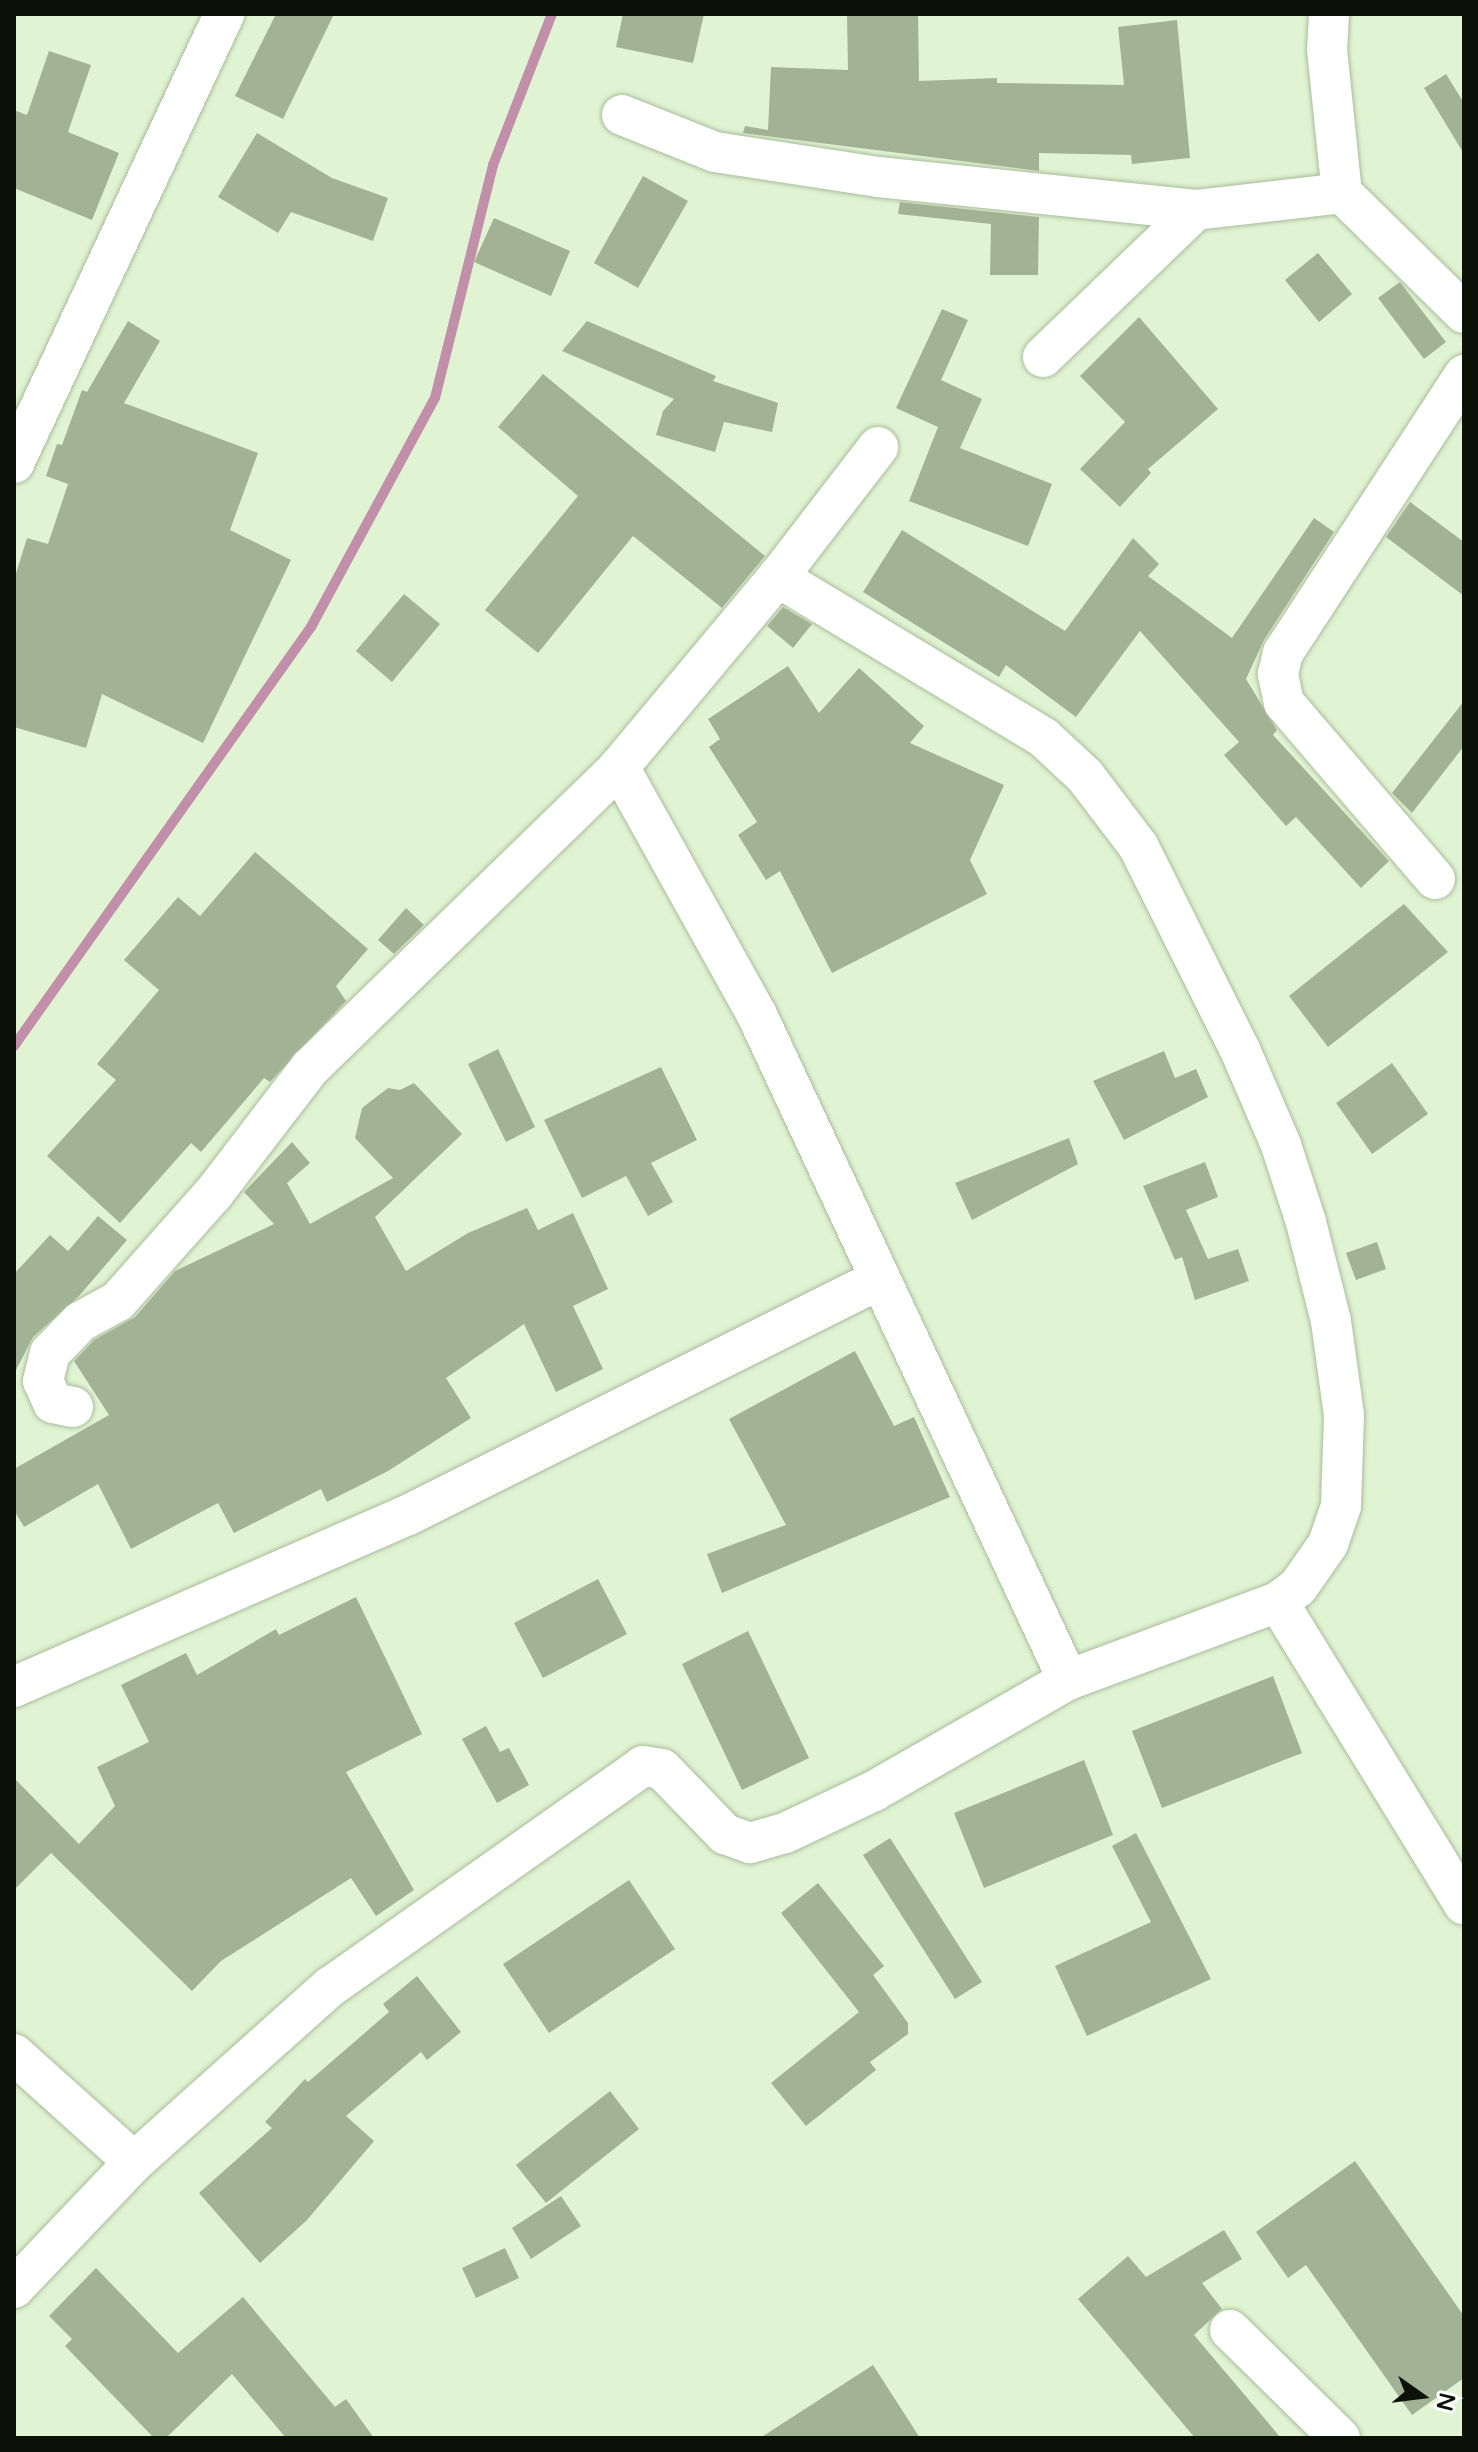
<!DOCTYPE html>
<style>
body{margin:0}
#map{position:relative;width:1478px;height:2452px;overflow:hidden;background:#e0f4d3;font-family:"Varela Round",sans-serif}
div>[style]{position:absolute}
.stream>*{height:10px;margin:-5px;padding:0 5px;transform-origin:5px;border-radius:5px;background:#c28faa}
.building>*{inset:0;background:#a1b394}
.roads{filter:drop-shadow(0 0 2px #a9bc9c) drop-shadow(0 0 2px #a9bc9c)}
.minor>*{height:40px;margin:-20px;padding:0 20px;transform-origin:20px;border-radius:20px;background:#fff}
span{translate:-50% -50%;white-space:nowrap;text-align:center;line-height:1.15;-webkit-text-stroke:6px #fff;paint-order:stroke}
.frame{position:absolute;inset:0;border:16px solid #0c1207;pointer-events:none}
.north{position:absolute;left:1382px;top:2356px;width:80px;height:80px;-webkit-text-stroke:6px #fff;paint-order:stroke;rotate:104deg;font-size:22px;font-weight:700;line-height:32px;text-align:center;color:#0c1207}
.north::after{content:'';display:block;margin:auto;width:28px;height:36px;background:#0c1207;clip-path:polygon(50% 0,100% 100%,50% 72%,0 100%)}
</style>
<div id="map">
<div class="stream">
<i style="left:14px;top:1046px;width:514px;rotate:-54.67deg"></i>
<i style="left:311px;top:627px;width:260px;rotate:-61.6deg"></i>
<i style="left:435px;top:398px;width:240px;rotate:-76deg"></i>
<i style="left:493px;top:165px;width:162px;rotate:-68.7deg"></i>
</div>
<div class="building">
<i style="clip-path:polygon(276px 14px,334px 14px,283px 119px,235px 96px)"></i>
<i style="clip-path:polygon(623px 14px,704px 14px,693px 63px,616px 47px)"></i>
<i style="clip-path:polygon(847px 14px,918px 14px,919px 81px,997px 78px,997px 83px,1124px 85px,1118px 27px,1177px 20px,1190px 158px,1132px 164px,1131px 155px,1039px 153px,1039px 171px,743px 133px,745px 126px,768px 130px,771px 67px,848px 70px)"></i>
<i style="clip-path:polygon(49px 51px,91px 65px,68px 132px,119px 153px,92px 220px,14px 188px,14px 110px,27px 115px)"></i>
<i style="clip-path:polygon(1446px 74px,1464px 103px,1464px 154px,1424px 88px)"></i>
<i style="clip-path:polygon(257px 133px,332px 178px,388px 198px,373px 241px,291px 212px,278px 233px,218px 197px)"></i>
<i style="clip-path:polygon(643px 176px,688px 201px,638px 288px,594px 263px)"></i>
<i style="clip-path:polygon(900px 202px,1039px 217px,1038px 275px,990px 275px,991px 224px,898px 214px)"></i>
<i style="clip-path:polygon(494px 218px,570px 251px,551px 296px,474px 262px)"></i>
<i style="clip-path:polygon(1318px 253px,1352px 294px,1319px 322px,1285px 280px)"></i>
<i style="clip-path:polygon(1400px 282px,1446px 342px,1424px 359px,1378px 298px)"></i>
<i style="clip-path:polygon(942px 309px,968px 320px,941px 380px,982px 399px,960px 448px,1052px 484px,1028px 546px,909px 501px,938px 427px,896px 408px)"></i>
<i style="clip-path:polygon(1139px 317px,1218px 409px,1148px 469px,1151px 473px,1120px 507px,1080px 469px,1125px 422px,1080px 376px)"></i>
<i style="clip-path:polygon(128px 321px,160px 341px,124px 403px,258px 453px,230px 530px,291px 560px,203px 743px,102px 694px,86px 748px,14px 727px,14px 580px,27px 538px,48px 544px,68px 484px,46px 476px,57px 444px,62px 445px,82px 390px,87px 392px)"></i>
<i style="clip-path:polygon(587px 321px,716px 376px,713px 381px,778px 403px,772px 432px,724px 422px,715px 452px,656px 435px,663px 411px,674px 399px,562px 351px)"></i>
<i style="clip-path:polygon(543px 374px,765px 556px,722px 608px,633px 536px,538px 653px,485px 610px,578px 496px,498px 427px)"></i>
<i style="clip-path:polygon(1410px 502px,1464px 542px,1464px 596px,1386px 537px)"></i>
<i style="clip-path:polygon(1314px 518px,1334px 532px,1264px 640px,1246px 679px,1277px 730px,1273px 735px,1389px 861px,1361px 888px,1296px 817px,1286px 826px,1224px 755px,1239px 742px,1140px 631px,1076px 717px,1006px 665px,999px 677px,863px 592px,902px 530px,1065px 631px,1133px 538px,1159px 564px,1148px 576px,1232px 638px)"></i>
<i style="clip-path:polygon(404px 594px,440px 624px,392px 682px,356px 651px)"></i>
<i style="clip-path:polygon(783px 607px,812px 624px,793px 648px,767px 626px)"></i>
<i style="clip-path:polygon(788px 666px,819px 713px,859px 668px,924px 726px,910px 743px,1004px 785px,970px 860px,987px 894px,832px 973px,780px 871px,766px 880px,738px 835px,757px 822px,709px 747px,720px 739px,708px 719px)"></i>
<i style="clip-path:polygon(1464px 701px,1464px 746px,1412px 813px,1392px 793px)"></i>
<i style="clip-path:polygon(255px 852px,368px 949px,336px 986px,346px 1001px,270px 1082px,264px 1078px,201px 1152px,191px 1143px,120px 1223px,47px 1156px,116px 1080px,97px 1064px,159px 990px,124px 960px,178px 897px,200px 916px)"></i>
<i style="clip-path:polygon(1404px 904px,1448px 952px,1328px 1047px,1289px 996px)"></i>
<i style="clip-path:polygon(406px 908px,424px 925px,394px 954px,378px 940px)"></i>
<i style="clip-path:polygon(498px 1049px,535px 1127px,506px 1142px,468px 1064px)"></i>
<i style="clip-path:polygon(1164px 1051px,1175px 1078px,1196px 1069px,1208px 1097px,1124px 1140px,1093px 1081px)"></i>
<i style="clip-path:polygon(1392px 1063px,1428px 1114px,1372px 1154px,1336px 1103px)"></i>
<i style="clip-path:polygon(661px 1067px,697px 1140px,651px 1163px,673px 1202px,648px 1216px,626px 1176px,582px 1198px,544px 1120px)"></i>
<i style="clip-path:polygon(414px 1083px,462px 1134px,375px 1217px,406px 1271px,468px 1233px,527px 1208px,538px 1230px,573px 1213px,608px 1289px,573px 1306px,603px 1369px,556px 1392px,524px 1324px,446px 1378px,471px 1418px,388px 1471px,327px 1502px,321px 1489px,234px 1533px,218px 1503px,131px 1549px,98px 1484px,24px 1527px,14px 1510px,14px 1469px,109px 1415px,74px 1361px,94px 1340px,135px 1317px,175px 1271px,274px 1224px,244px 1192px,292px 1142px,310px 1163px,287px 1183px,310px 1224px,393px 1178px,355px 1138px,362px 1108px,388px 1088px,400px 1090px)"></i>
<i style="clip-path:polygon(1069px 1138px,1078px 1164px,972px 1220px,955px 1183px)"></i>
<i style="clip-path:polygon(1205px 1162px,1218px 1197px,1186px 1210px,1208px 1259px,1238px 1249px,1249px 1281px,1195px 1300px,1182px 1257px,1175px 1260px,1143px 1186px)"></i>
<i style="clip-path:polygon(98px 1216px,127px 1240px,79px 1296px,33px 1337px,14px 1374px,14px 1274px,50px 1235px,68px 1251px)"></i>
<i style="clip-path:polygon(1377px 1242px,1386px 1269px,1356px 1280px,1346px 1253px)"></i>
<i style="clip-path:polygon(855px 1351px,894px 1426px,914px 1417px,950px 1497px,722px 1593px,707px 1554px,786px 1525px,729px 1419px)"></i>
<i style="clip-path:polygon(598px 1579px,627px 1634px,543px 1678px,514px 1623px)"></i>
<i style="clip-path:polygon(356px 1597px,422px 1734px,346px 1772px,414px 1890px,376px 1916px,351px 1878px,221px 1961px,192px 1991px,51px 1853px,14px 1890px,14px 1778px,79px 1844px,115px 1806px,97px 1767px,149px 1742px,121px 1685px,186px 1653px,197px 1675px,276px 1629px,279px 1635px)"></i>
<i style="clip-path:polygon(748px 1631px,809px 1758px,742px 1790px,682px 1664px)"></i>
<i style="clip-path:polygon(1273px 1676px,1302px 1753px,1162px 1808px,1132px 1731px)"></i>
<i style="clip-path:polygon(486px 1726px,500px 1752px,509px 1748px,529px 1785px,497px 1803px,462px 1739px)"></i>
<i style="clip-path:polygon(1084px 1760px,1113px 1835px,984px 1888px,954px 1813px)"></i>
<i style="clip-path:polygon(1136px 1833px,1211px 1979px,1087px 2036px,1055px 1966px,1151px 1922px,1112px 1846px)"></i>
<i style="clip-path:polygon(890px 1838px,982px 1982px,955px 1999px,863px 1855px)"></i>
<i style="clip-path:polygon(629px 1880px,675px 1949px,549px 2033px,503px 1964px)"></i>
<i style="clip-path:polygon(818px 1883px,884px 1966px,873px 1975px,908px 2023px,908px 2034px,870px 2062px,876px 2070px,806px 2126px,771px 2083px,859px 2012px,781px 1913px)"></i>
<i style="clip-path:polygon(417px 1976px,461px 2032px,427px 2060px,421px 2052px,346px 2116px,374px 2141px,307px 2220px,260px 2263px,199px 2193px,272px 2128px,265px 2122px,305px 2079px,308px 2082px,389px 2012px,383px 2004px)"></i>
<i style="clip-path:polygon(610px 2091px,639px 2129px,546px 2203px,516px 2165px)"></i>
<i style="clip-path:polygon(1355px 2161px,1464px 2316px,1464px 2378px,1412px 2415px,1306px 2265px,1288px 2278px,1256px 2232px)"></i>
<i style="clip-path:polygon(561px 2196px,581px 2226px,531px 2259px,512px 2228px)"></i>
<i style="clip-path:polygon(1224px 2230px,1242px 2259px,1202px 2283px,1222px 2309px,1194px 2335px,1281px 2438px,1195px 2438px,1078px 2299px,1128px 2256px,1146px 2277px)"></i>
<i style="clip-path:polygon(505px 2248px,519px 2278px,476px 2298px,462px 2268px)"></i>
<i style="clip-path:polygon(96px 2268px,178px 2353px,243px 2297px,335px 2407px,346px 2399px,374px 2438px,286px 2438px,232px 2374px,166px 2438px,154px 2438px,65px 2346px,72px 2339px,49px 2316px)"></i>
<i style="clip-path:polygon(873px 2365px,920px 2438px,760px 2438px)"></i>
</div>
<div class="roads">
<div class="minor">
<i style="left:1329px;top:14px;width:35px;rotate:93deg"></i>
<i style="left:1327px;top:49px;width:145px;rotate:84.1deg"></i>
<i style="left:1342px;top:193px;width:171px;rotate:44.5deg"></i>
<i style="left:622px;top:115px;width:100px;rotate:21.7deg"></i>
<i style="left:715px;top:152px;width:165px;rotate:8.7deg"></i>
<i style="left:878px;top:177px;width:320px;rotate:5.9deg"></i>
<i style="left:1196px;top:210px;width:147px;rotate:-6.6deg"></i>
<i style="left:1043px;top:357px;width:212px;rotate:-43.9deg"></i>
<i style="left:14px;top:463px;width:496px;rotate:-64.9deg"></i>
<i style="left:619px;top:767px;width:284px;rotate:60.9deg"></i>
<i style="left:757px;top:1015px;width:734px;rotate:64.94deg"></i>
<i style="left:1435px;top:879px;width:232px;rotate:-130.6deg"></i>
<i style="left:1284px;top:703px;width:30px;rotate:-102deg"></i>
<i style="left:1278px;top:674px;width:22px;rotate:-77deg"></i>
<i style="left:1283px;top:653px;width:332px;rotate:-56.9deg"></i>
<i style="left:73px;top:1407px;width:20px;rotate:-169deg"></i>
<i style="left:53px;top:1403px;width:24px;rotate:-114deg"></i>
<i style="left:43px;top:1381px;width:29px;rotate:-76deg"></i>
<i style="left:50px;top:1353px;width:43px;rotate:-45.9deg"></i>
<i style="left:80px;top:1322px;width:43px;rotate:-28.9deg"></i>
<i style="left:118px;top:1301px;width:144px;rotate:-48.4deg"></i>
<i style="left:214px;top:1193px;width:158px;rotate:-52.5deg"></i>
<i style="left:310px;top:1068px;width:431px;rotate:-44.2deg"></i>
<i style="left:619px;top:767px;width:248px;rotate:-50.1deg"></i>
<i style="left:778px;top:577px;width:164px;rotate:-52.4deg"></i>
<i style="left:1278px;top:1602px;width:355px;rotate:58.4deg"></i>
<i style="left:14px;top:1687px;width:430px;rotate:-23.6deg"></i>
<i style="left:408px;top:1515px;width:528px;rotate:-26.57deg"></i>
<i style="left:14px;top:2054px;width:161px;rotate:42deg"></i>
<i style="left:14px;top:2288px;width:174px;rotate:-46.4deg"></i>
<i style="left:134px;top:2162px;width:263px;rotate:-41.8deg"></i>
<i style="left:330px;top:1987px;width:383px;rotate:-35.2deg"></i>
<i style="left:643px;top:1766px;width:19px;rotate:9deg"></i>
<i style="left:662px;top:1769px;width:91px;rotate:45.9deg"></i>
<i style="left:725px;top:1834px;width:27px;rotate:20deg"></i>
<i style="left:750px;top:1843px;width:36px;rotate:-16deg"></i>
<i style="left:785px;top:1833px;width:98px;rotate:-25.3deg"></i>
<i style="left:874px;top:1791px;width:224px;rotate:-29.8deg"></i>
<i style="left:1068px;top:1680px;width:224px;rotate:-20.4deg"></i>
<i style="left:1278px;top:1602px;width:25px;rotate:-37deg"></i>
<i style="left:1298px;top:1587px;width:52px;rotate:-55.1deg"></i>
<i style="left:1328px;top:1544px;width:40px;rotate:-71.1deg"></i>
<i style="left:1341px;top:1506px;width:91px;rotate:-88.1deg"></i>
<i style="left:1344px;top:1415px;width:95px;rotate:-97.9deg"></i>
<i style="left:1331px;top:1321px;width:102px;rotate:-104.2deg"></i>
<i style="left:1306px;top:1222px;width:81px;rotate:-108deg"></i>
<i style="left:1281px;top:1145px;width:103px;rotate:-113.3deg"></i>
<i style="left:1240px;top:1050px;width:227px;rotate:-116.5deg"></i>
<i style="left:1139px;top:847px;width:89px;rotate:-127.3deg"></i>
<i style="left:1085px;top:776px;width:57px;rotate:-137.1deg"></i>
<i style="left:1043px;top:737px;width:310px;rotate:-148.9deg"></i>
<i style="left:1230px;top:2330px;width:154px;rotate:44.5deg"></i>
</div>
</div>
<div class="frame"></div>
<div class="north">N</div>
</div>
